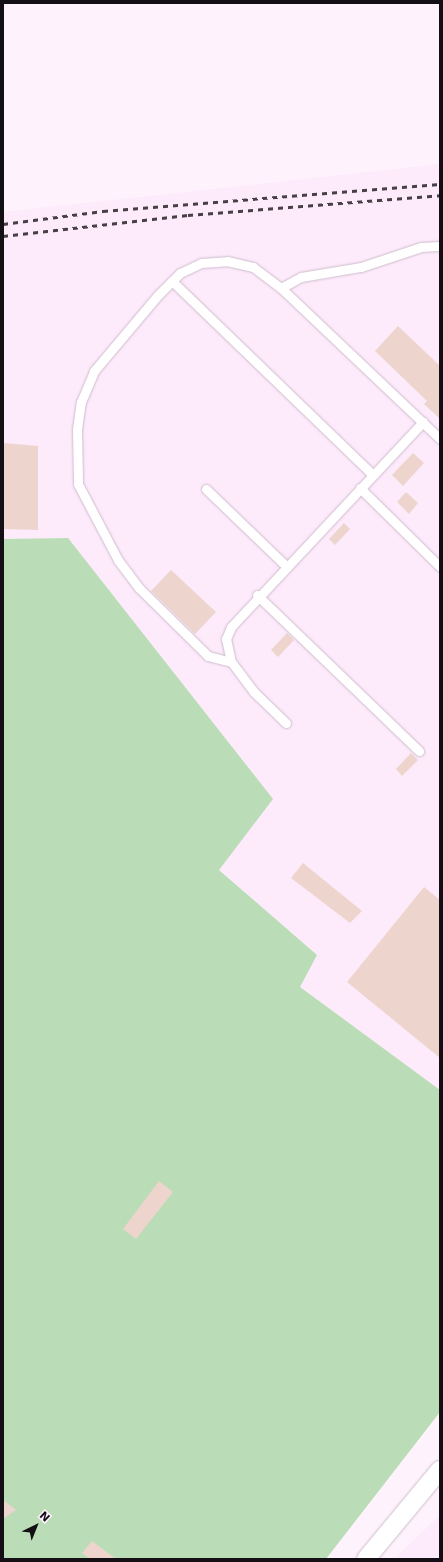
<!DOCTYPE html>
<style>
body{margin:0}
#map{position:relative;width:443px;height:1562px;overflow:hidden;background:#fef3fd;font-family:"DejaVu Sans",sans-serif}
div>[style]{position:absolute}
.built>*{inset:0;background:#fdeafb}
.green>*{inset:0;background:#badcb6}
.building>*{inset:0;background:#edd5ce}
.roads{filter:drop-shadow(0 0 1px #cebdcc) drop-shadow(0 0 1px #cebdcc)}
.lane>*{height:9px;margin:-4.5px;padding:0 4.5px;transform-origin:4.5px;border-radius:4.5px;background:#fff}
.street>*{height:18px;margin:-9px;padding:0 9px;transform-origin:9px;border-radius:9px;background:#fff}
.rail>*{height:3px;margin-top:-1.5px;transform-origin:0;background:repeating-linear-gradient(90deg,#474147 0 5px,transparent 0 10px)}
span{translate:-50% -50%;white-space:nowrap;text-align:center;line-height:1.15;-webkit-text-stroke:3px #fef3fd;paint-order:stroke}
.frame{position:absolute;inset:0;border:4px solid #140f14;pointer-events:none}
.north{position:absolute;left:16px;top:1506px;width:40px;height:40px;-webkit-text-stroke:3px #fef3fd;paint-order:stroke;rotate:43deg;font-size:11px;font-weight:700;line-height:16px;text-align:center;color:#140f14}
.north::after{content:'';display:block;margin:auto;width:14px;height:18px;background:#140f14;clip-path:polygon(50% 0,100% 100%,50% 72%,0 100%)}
</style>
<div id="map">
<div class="built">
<i style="clip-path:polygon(440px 164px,440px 1090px,300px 987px,317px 955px,219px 869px,273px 799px,68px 538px,3px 539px,3px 212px)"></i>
<i style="clip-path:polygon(440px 1515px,440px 1559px,394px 1559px)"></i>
</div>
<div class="green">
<i style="clip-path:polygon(68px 538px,273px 799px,219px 870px,317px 955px,300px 987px,440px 1090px,440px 1412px,326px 1559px,3px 1559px,3px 539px)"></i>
</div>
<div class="building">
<i style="clip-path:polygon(398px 326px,440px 366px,440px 419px,424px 404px,427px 401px,375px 351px)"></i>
<i style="clip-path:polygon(3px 443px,38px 446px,38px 530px,3px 529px)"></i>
<i style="clip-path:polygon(413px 453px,424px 463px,403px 486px,392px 475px)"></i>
<i style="clip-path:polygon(406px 492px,418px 503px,409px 514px,397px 502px)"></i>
<i style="clip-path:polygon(344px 523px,350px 529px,335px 545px,329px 539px)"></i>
<i style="clip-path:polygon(171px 570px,216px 612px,195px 634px,151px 591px)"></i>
<i style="clip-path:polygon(287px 633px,294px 640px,278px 657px,271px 650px)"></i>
<i style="clip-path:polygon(411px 753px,418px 760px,402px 776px,396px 769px)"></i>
<i style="clip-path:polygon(303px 863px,362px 911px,350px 923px,291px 878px)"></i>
<i style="clip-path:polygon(424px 887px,440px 900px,440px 1058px,347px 982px)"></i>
<i style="clip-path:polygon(159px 1181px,173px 1192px,136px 1239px,123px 1229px)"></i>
<i style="clip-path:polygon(3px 1500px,16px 1510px,3px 1519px)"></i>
<i style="clip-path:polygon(92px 1541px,116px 1559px,90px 1559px,82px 1553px)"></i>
</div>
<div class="roads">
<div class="lane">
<i style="left:172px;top:281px;width:279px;rotate:44deg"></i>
<i style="left:281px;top:288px;width:23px;rotate:-29deg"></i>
<i style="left:301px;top:277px;width:61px;rotate:-9.5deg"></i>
<i style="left:361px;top:267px;width:63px;rotate:-18.4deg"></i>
<i style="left:421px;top:247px;width:19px;rotate:-3deg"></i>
<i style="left:360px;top:488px;width:112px;rotate:44.6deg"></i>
<i style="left:206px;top:489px;width:111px;rotate:43.9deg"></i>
<i style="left:257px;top:595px;width:225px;rotate:43.9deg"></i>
<i style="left:231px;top:662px;width:24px;rotate:-165deg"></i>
<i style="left:208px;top:656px;width:97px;rotate:-135.4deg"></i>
<i style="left:139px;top:588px;width:35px;rotate:-127deg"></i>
<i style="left:118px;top:560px;width:86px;rotate:-117.8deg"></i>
<i style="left:78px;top:484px;width:55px;rotate:-91deg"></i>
<i style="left:77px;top:429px;width:27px;rotate:-82deg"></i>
<i style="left:81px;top:402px;width:34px;rotate:-67deg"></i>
<i style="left:94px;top:371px;width:99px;rotate:-49.9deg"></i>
<i style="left:158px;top:295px;width:31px;rotate:-45deg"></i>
<i style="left:180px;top:273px;width:23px;rotate:-25deg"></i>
<i style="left:201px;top:263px;width:26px;rotate:-4deg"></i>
<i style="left:227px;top:261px;width:27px;rotate:13deg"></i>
<i style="left:253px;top:267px;width:35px;rotate:37deg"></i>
<i style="left:281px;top:288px;width:219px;rotate:43.5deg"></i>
<i style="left:286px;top:723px;width:45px;rotate:-135.9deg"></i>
<i style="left:254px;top:692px;width:38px;rotate:-127deg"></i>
<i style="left:231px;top:662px;width:24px;rotate:-102deg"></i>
<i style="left:226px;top:639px;width:13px;rotate:-67deg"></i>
<i style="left:231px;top:627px;width:281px;rotate:-46.9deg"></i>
</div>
<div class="street">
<i style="left:366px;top:1559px;width:116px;rotate:-50.3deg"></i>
</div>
</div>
<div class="rail">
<i style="left:3px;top:224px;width:101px;rotate:-7.4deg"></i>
<i style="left:103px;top:211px;width:338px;rotate:-4.6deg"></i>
<i style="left:3px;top:236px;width:186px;rotate:-6.5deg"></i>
<i style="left:188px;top:215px;width:253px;rotate:-4.5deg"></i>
</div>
<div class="frame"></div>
<div class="north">N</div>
</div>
